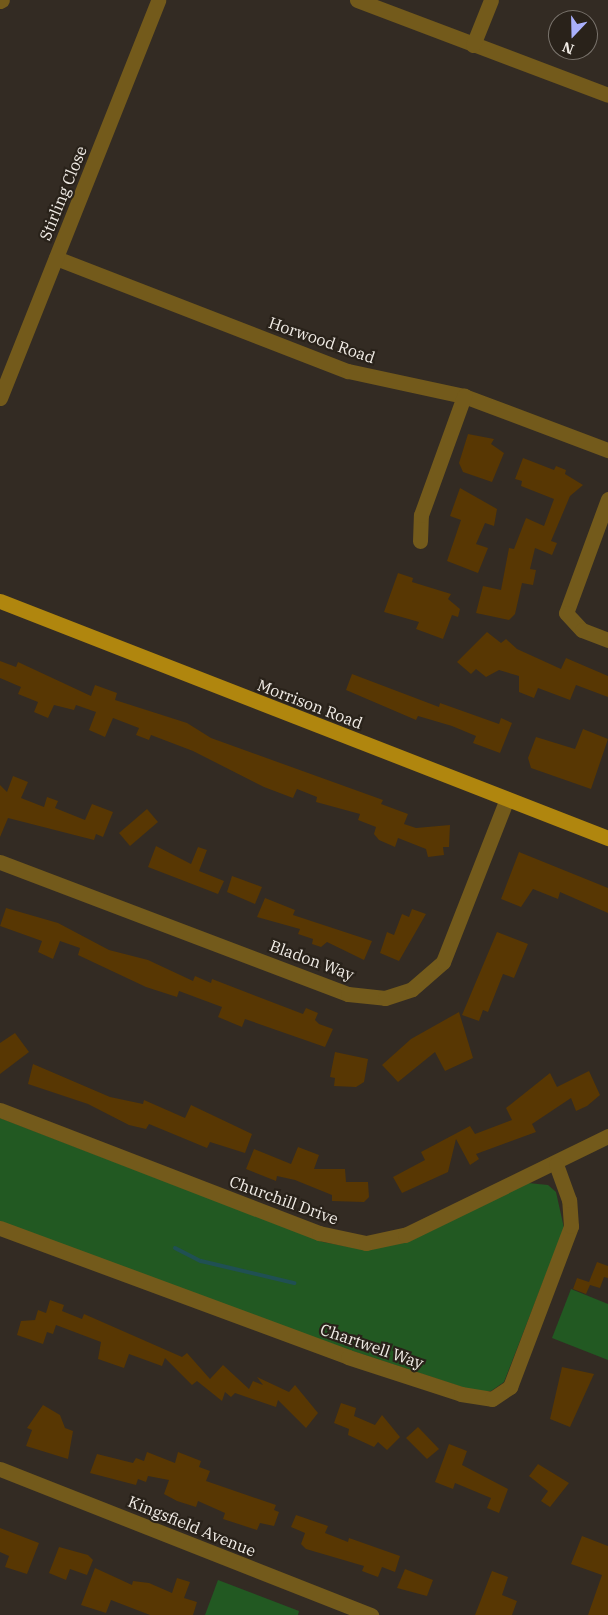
<!DOCTYPE html>
<style>
body{margin:0}
#map{position:relative;width:608px;height:1615px;overflow:hidden;background:#332b23;font-family:"IBM Plex Serif",serif}
div>[style]{position:absolute}
.green>*{inset:0;background:#225922}
.stream>*{height:4px;margin:-2px;padding:0 2px;transform-origin:2px;border-radius:2px;background:#205053}
.building>*{inset:0;background:#583703}
.minor>*{height:15px;margin:-7.5px;padding:0 7.5px;transform-origin:7.5px;border-radius:7.5px;background:#735a1b}
.major>*{height:15px;margin:-7.5px;padding:0 7.5px;transform-origin:7.5px;border-radius:7.5px;background:#b0860e}
span{translate:-50% -50%;white-space:nowrap;text-align:center;line-height:1.15;-webkit-text-stroke:4.5px #29221a;paint-order:stroke}
.street-label{font-size:16px;color:#f1ece6}
.north{position:absolute;left:548px;top:10px;width:50px;height:50px;box-sizing:border-box;background:#29221a;border:1px solid #79736c;border-radius:50%;rotate:201deg;font-size:14px;font-weight:700;line-height:20px;text-align:center;color:#f1ece6}
.north::after{content:'';display:block;margin:auto;width:18px;height:22px;background:#a9b0fc;clip-path:polygon(50% 0,100% 100%,50% 72%,0 100%)}
</style>
<div id="map">
<div class="green">
<i style="clip-path:polygon(0 1118px,323px 1242px,344px 1246px,369px 1249px,408px 1242px,528px 1183px,548px 1185px,556px 1192px,564px 1228px,504px 1382px,491px 1391px,474px 1391px,116px 1273px,0 1228px)"></i>
<i style="clip-path:polygon(571px 1289px,608px 1304px,608px 1360px,552px 1338px)"></i>
<i style="clip-path:polygon(218px 1580px,299px 1611px,298px 1615px,205px 1615px)"></i>
</div>
<div class="stream">
<i style="left:175px;top:1248px;width:29px;rotate:27deg"></i>
<i style="left:201px;top:1261px;width:96px;rotate:13.3deg"></i>
</div>
<div class="building">
<i style="clip-path:polygon(468px 434px,494px 439px,491px 444px,504px 453px,492px 482px,463px 472px,459px 463px)"></i>
<i style="clip-path:polygon(523px 458px,554px 470px,556px 466px,566px 470px,565px 474px,583px 485px,570px 496px,551px 541px,557px 543px,552px 555px,535px 548px,530px 569px,536px 570px,533px 585px,522px 583px,515px 614px,509px 620px,476px 613px,483px 586px,501px 590px,509px 548px,514px 549px,526px 518px,544px 526px,554px 499px,521px 486px,522px 481px,515px 479px)"></i>
<i style="clip-path:polygon(460px 488px,497px 509px,494px 526px,485px 523px,476px 544px,488px 548px,478px 573px,447px 561px,461px 520px,450px 516px)"></i>
<i style="clip-path:polygon(398px 573px,413px 578px,412px 582px,451px 594px,448px 599px,460px 609px,458px 617px,452px 615px,443px 639px,416px 629px,419px 622px,384px 612px)"></i>
<i style="clip-path:polygon(487px 632px,501px 643px,506px 639px,517px 649px,561px 669px,566px 658px,608px 676px,608px 697px,576px 685px,570px 700px,538px 688px,534px 698px,519px 692px,519px 676px,499px 670px,486px 677px,476px 669px,471px 674px,457px 662px)"></i>
<i style="clip-path:polygon(0 661px,16px 667px,18px 662px,91px 696px,95px 685px,117px 693px,115px 700px,187px 723px,211px 738px,383px 800px,381px 804px,408px 814px,404px 824px,416px 828px,450px 825px,449px 847px,443px 847px,444px 855px,428px 857px,426px 849px,398px 838px,395px 847px,379px 840px,374px 834px,376px 827px,358px 820px,360px 814px,316px 802px,317px 797px,297px 789px,293px 798px,264px 787px,193px 751px,151px 735px,149px 740px,136px 735px,139px 728px,113px 718px,105px 737px,89px 730px,96px 712px,76px 705px,74px 710px,54px 705px,48px 718px,34px 712px,38px 702px,18px 694px,21px 687px,0 678px)"></i>
<i style="clip-path:polygon(352px 674px,439px 707px,440px 703px,499px 724px,501px 718px,512px 723px,500px 753px,473px 743px,476px 736px,452px 726px,418px 716px,416px 720px,346px 690px)"></i>
<i style="clip-path:polygon(583px 729px,608px 739px,591px 789px,531px 768px,528px 758px,536px 737px,575px 749px)"></i>
<i style="clip-path:polygon(13px 776px,28px 782px,21px 798px,44px 807px,47px 797px,58px 801px,55px 808px,85px 820px,92px 804px,113px 812px,103px 837px,96px 834px,94px 840px,8px 818px,0 837px,0 785px,7px 792px)"></i>
<i style="clip-path:polygon(147px 809px,158px 822px,130px 846px,119px 833px)"></i>
<i style="clip-path:polygon(156px 846px,191px 864px,198px 847px,207px 850px,199px 871px,224px 881px,218px 894px,148px 867px)"></i>
<i style="clip-path:polygon(519px 852px,608px 888px,608px 913px,560px 892px,558px 899px,533px 889px,521px 907px,501px 899px)"></i>
<i style="clip-path:polygon(232px 876px,262px 887px,255px 904px,227px 892px)"></i>
<i style="clip-path:polygon(265px 898px,295px 910px,293px 915px,372px 941px,364px 960px,327px 942px,321px 947px,312px 944px,313px 939px,298px 934px,300px 929px,257px 917px)"></i>
<i style="clip-path:polygon(6px 908px,58px 923px,109px 950px,148px 960px,193px 981px,195px 976px,211px 983px,212px 979px,303px 1014px,306px 1008px,318px 1013px,315px 1020px,319px 1024px,333px 1029px,325px 1047px,245px 1019px,242px 1027px,218px 1017px,222px 1007px,179px 991px,177px 997px,146px 987px,78px 955px,80px 948px,60px 941px,53px 959px,38px 952px,42px 941px,0 926px)"></i>
<i style="clip-path:polygon(412px 909px,426px 914px,399px 961px,380px 953px,387px 932px,394px 935px,402px 914px,409px 917px)"></i>
<i style="clip-path:polygon(497px 932px,528px 944px,514px 978px,503px 974px,488px 1012px,483px 1010px,479px 1021px,462px 1015px)"></i>
<i style="clip-path:polygon(459px 1012px,473px 1058px,445px 1071px,435px 1052px,398px 1082px,382px 1065px,411px 1039px)"></i>
<i style="clip-path:polygon(15px 1033px,29px 1052px,0 1074px,0 1043px)"></i>
<i style="clip-path:polygon(335px 1052px,368px 1059px,364px 1082px,356px 1087px,334px 1086px,335px 1078px,330px 1077px)"></i>
<i style="clip-path:polygon(33px 1064px,110px 1097px,143px 1104px,144px 1100px,185px 1118px,191px 1105px,252px 1134px,245px 1153px,210px 1142px,207px 1148px,149px 1124px,146px 1129px,129px 1125px,88px 1104px,28px 1084px)"></i>
<i style="clip-path:polygon(589px 1071px,600px 1095px,587px 1106px,576px 1111px,571px 1098px,532px 1124px,536px 1132px,476px 1154px,479px 1159px,470px 1165px,456px 1139px,448px 1172px,402px 1193px,393px 1177px,425px 1160px,421px 1152px,470px 1126px,475px 1134px,512px 1120px,506px 1108px,550px 1073px,557px 1087px)"></i>
<i style="clip-path:polygon(298px 1147px,319px 1155px,314px 1169px,345px 1169px,346px 1182px,368px 1182px,369px 1197px,364px 1202px,332px 1201px,332px 1195px,295px 1180px,277px 1176px,276px 1181px,246px 1169px,254px 1149px,291px 1164px)"></i>
<i style="clip-path:polygon(597px 1262px,608px 1266px,608px 1278px,604px 1277px,600px 1288px,590px 1285px,586px 1294px,573px 1289px,577px 1278px,589px 1282px)"></i>
<i style="clip-path:polygon(50px 1300px,64px 1305px,62px 1311px,82px 1319px,84px 1314px,182px 1357px,187px 1353px,210px 1379px,223px 1365px,249px 1389px,253px 1381px,263px 1385px,257px 1377px,289px 1392px,295px 1385px,318px 1413px,306px 1428px,278px 1400px,276px 1407px,235px 1393px,231px 1397px,225px 1392px,222px 1401px,197px 1381px,192px 1385px,165px 1358px,162px 1366px,129px 1354px,124px 1368px,98px 1359px,101px 1342px,56px 1325px,53px 1334px,47px 1332px,43px 1344px,17px 1335px,21px 1321px,35px 1320px,38px 1310px,46px 1313px)"></i>
<i style="clip-path:polygon(562px 1367px,594px 1374px,570px 1427px,550px 1419px)"></i>
<i style="clip-path:polygon(341px 1403px,356px 1408px,354px 1416px,375px 1425px,382px 1415px,400px 1437px,387px 1450px,378px 1442px,374px 1447px,348px 1435px,349px 1429px,334px 1423px)"></i>
<i style="clip-path:polygon(43px 1405px,60px 1415px,65px 1428px,73px 1431px,68px 1459px,26px 1446px,32px 1430px,27px 1428px)"></i>
<i style="clip-path:polygon(418px 1427px,439px 1449px,427px 1459px,406px 1438px)"></i>
<i style="clip-path:polygon(449px 1444px,467px 1451px,462px 1465px,508px 1489px,499px 1513px,487px 1508px,491px 1498px,455px 1483px,453px 1489px,435px 1482px)"></i>
<i style="clip-path:polygon(147px 1452px,175px 1463px,178px 1452px,201px 1461px,199px 1467px,210px 1471px,206px 1481px,276px 1505px,274px 1510px,279px 1512px,274px 1526px,260px 1523px,257px 1530px,223px 1519px,225px 1513px,198px 1501px,196px 1507px,177px 1501px,164px 1494px,169px 1480px,148px 1476px,146px 1482px,138px 1479px,136px 1485px,90px 1473px,97px 1454px,133px 1463px,136px 1458px,144px 1461px)"></i>
<i style="clip-path:polygon(538px 1464px,569px 1483px,550px 1507px,541px 1501px,548px 1491px,529px 1476px)"></i>
<i style="clip-path:polygon(296px 1515px,328px 1526px,325px 1533px,348px 1542px,349px 1538px,400px 1556px,395px 1572px,382px 1567px,378px 1577px,362px 1571px,364px 1566px,306px 1549px,301px 1544px,305px 1533px,291px 1527px)"></i>
<i style="clip-path:polygon(0 1528px,39px 1543px,27px 1574px,5px 1567px,9px 1556px,0 1552px)"></i>
<i style="clip-path:polygon(582px 1536px,608px 1546px,608px 1615px,588px 1615px,602px 1575px,571px 1564px)"></i>
<i style="clip-path:polygon(59px 1547px,88px 1555px,93px 1560px,87px 1575px,70px 1569px,66px 1580px,49px 1573px)"></i>
<i style="clip-path:polygon(95px 1568px,132px 1585px,133px 1581px,149px 1583px,172px 1593px,177px 1578px,190px 1582px,184px 1598px,197px 1602px,193px 1615px,150px 1615px,111px 1600px,106px 1613px,81px 1605px)"></i>
<i style="clip-path:polygon(405px 1569px,433px 1580px,427px 1596px,397px 1588px)"></i>
<i style="clip-path:polygon(492px 1571px,508px 1577px,502px 1595px,517px 1601px,512px 1615px,475px 1615px)"></i>
</div>
<div class="minor">
<i style="left:357px;top:0;width:268px;rotate:20.7deg"></i>
<i style="left:0;top:1px;width:2px;rotate:-27deg"></i>
<i style="left:473px;top:45px;width:48px;rotate:-68.2deg"></i>
<i style="left:56px;top:258px;width:313px;rotate:21.2deg"></i>
<i style="left:348px;top:371px;width:119px;rotate:12.2deg"></i>
<i style="left:464px;top:396px;width:154px;rotate:20.6deg"></i>
<i style="left:0;top:398px;width:428px;rotate:-68.3deg"></i>
<i style="left:608px;top:499px;width:121px;rotate:110.2deg"></i>
<i style="left:566px;top:613px;width:23px;rotate:47deg"></i>
<i style="left:582px;top:630px;width:28px;rotate:21deg"></i>
<i style="left:420px;top:541px;width:26px;rotate:-88deg"></i>
<i style="left:421px;top:515px;width:127px;rotate:-70.1deg"></i>
<i style="left:0;top:862px;width:372px;rotate:20.8deg"></i>
<i style="left:348px;top:994px;width:37px;rotate:6deg"></i>
<i style="left:385px;top:998px;width:28px;rotate:-18deg"></i>
<i style="left:412px;top:989px;width:41px;rotate:-41.1deg"></i>
<i style="left:443px;top:962px;width:175px;rotate:-68.6deg"></i>
<i style="left:0;top:1110px;width:342px;rotate:21.1deg"></i>
<i style="left:319px;top:1233px;width:48px;rotate:12deg"></i>
<i style="left:366px;top:1243px;width:40px;rotate:-12deg"></i>
<i style="left:405px;top:1235px;width:226px;rotate:-26deg"></i>
<i style="left:0;top:1228px;width:371px;rotate:20.3deg"></i>
<i style="left:348px;top:1357px;width:119px;rotate:18.1deg"></i>
<i style="left:461px;top:1394px;width:31px;rotate:9deg"></i>
<i style="left:492px;top:1399px;width:22px;rotate:-34deg"></i>
<i style="left:510px;top:1387px;width:172px;rotate:-69.2deg"></i>
<i style="left:571px;top:1226px;width:26px;rotate:-94deg"></i>
<i style="left:569px;top:1200px;width:38px;rotate:-110deg"></i>
<i style="left:0;top:1469px;width:399px;rotate:21.5deg"></i>
</div>
<div class="major">
<i style="left:0;top:601px;width:653px;rotate:21.3deg"></i>
</div>
<div class="street-label">
<span style="left:63px;top:193px;rotate:-68deg">Stirling Close</span>
<span style="left:322px;top:340px;rotate:19deg">Horwood Road</span>
<span style="left:310px;top:704px;rotate:21deg">Morrison Road</span>
<span style="left:312px;top:960px;rotate:20deg">Bladon Way</span>
<span style="left:284px;top:1200px;rotate:20deg">Churchill Drive</span>
<span style="left:372px;top:1346px;rotate:19deg">Chartwell Way</span>
<span style="left:192px;top:1526px;rotate:22deg">Kingsfield Avenue</span>
</div>
<div class="north">N</div>
</div>
